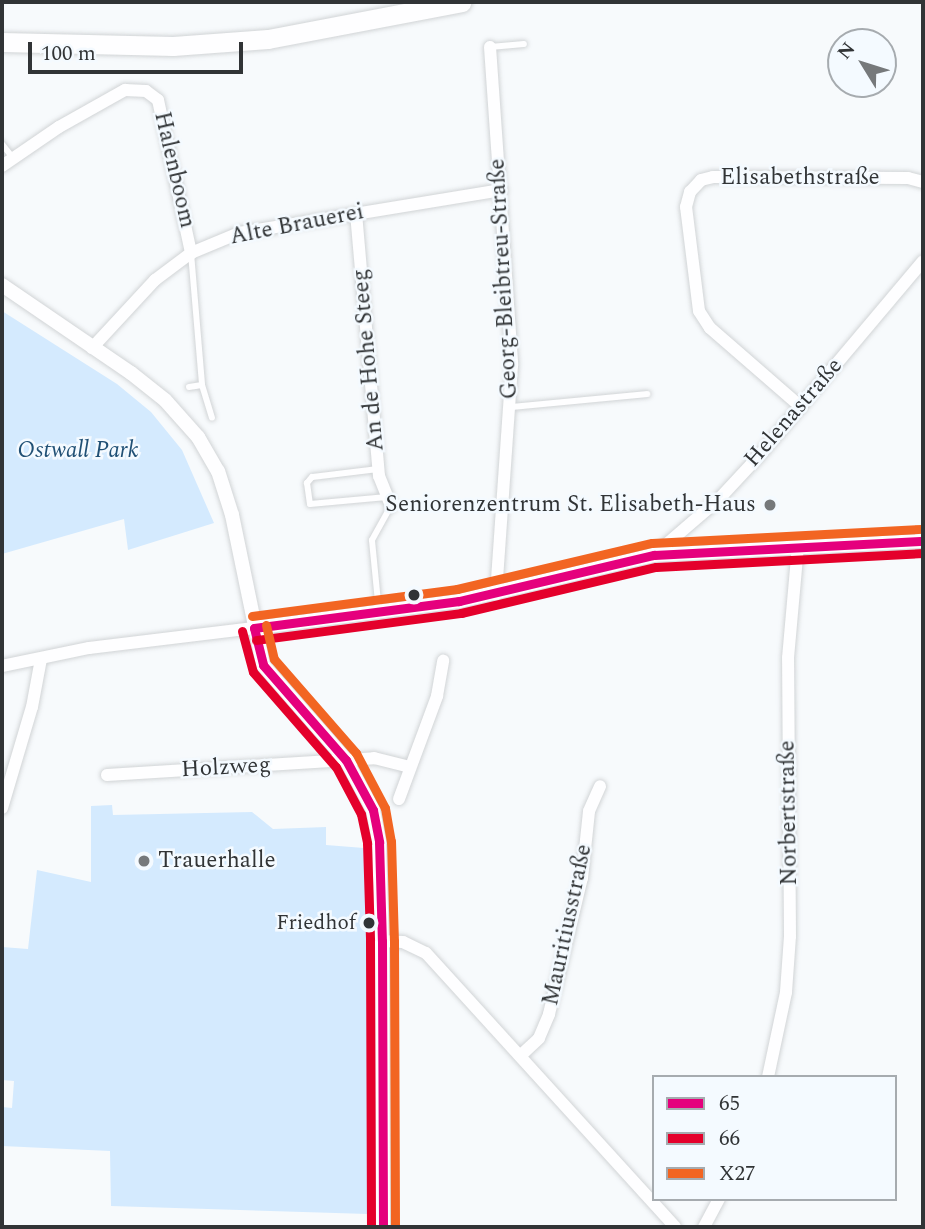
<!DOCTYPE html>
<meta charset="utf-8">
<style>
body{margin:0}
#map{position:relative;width:925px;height:1229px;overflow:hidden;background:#f7fafc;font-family:Spectral,serif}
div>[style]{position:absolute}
.green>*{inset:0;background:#d4eafe}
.roads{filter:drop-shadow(0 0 2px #d1d4d6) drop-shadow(0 0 2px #d1d4d6)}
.service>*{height:6px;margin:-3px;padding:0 3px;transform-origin:3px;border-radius:3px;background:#fefeff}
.minor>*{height:12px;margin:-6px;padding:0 6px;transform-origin:6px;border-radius:6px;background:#fefeff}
.tertiary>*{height:14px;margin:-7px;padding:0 7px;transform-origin:7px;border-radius:7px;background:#fefeff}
.primary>*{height:19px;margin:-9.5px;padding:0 9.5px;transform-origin:9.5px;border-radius:9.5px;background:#fefeff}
.bus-1>*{height:9px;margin:-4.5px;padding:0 4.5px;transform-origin:4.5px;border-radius:4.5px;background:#e5007d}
.bus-2>*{height:9px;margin:-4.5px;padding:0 4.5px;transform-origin:4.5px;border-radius:4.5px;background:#e4002b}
.bus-3>*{height:9px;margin:-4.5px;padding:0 4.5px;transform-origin:4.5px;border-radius:4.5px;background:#f26522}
.dots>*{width:19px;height:19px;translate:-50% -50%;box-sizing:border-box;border:4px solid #f4faff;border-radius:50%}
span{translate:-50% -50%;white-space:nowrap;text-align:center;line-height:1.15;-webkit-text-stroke:5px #f4faff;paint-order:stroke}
.bus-label{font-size:21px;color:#313436}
.right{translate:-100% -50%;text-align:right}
.street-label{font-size:23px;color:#313436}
.park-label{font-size:23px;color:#205075;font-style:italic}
.poi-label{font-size:23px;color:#313436}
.left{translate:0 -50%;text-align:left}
.frame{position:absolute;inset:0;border:4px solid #313436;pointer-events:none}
.legend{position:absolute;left:652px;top:1075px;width:245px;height:126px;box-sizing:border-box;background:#f4faff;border:2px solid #a6abaf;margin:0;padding:9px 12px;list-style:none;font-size:21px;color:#313436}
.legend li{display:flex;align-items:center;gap:14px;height:35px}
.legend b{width:35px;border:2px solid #a6abaf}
.north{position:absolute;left:827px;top:28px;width:70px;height:70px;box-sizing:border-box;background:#f4faff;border:2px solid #a6abaf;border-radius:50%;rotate:308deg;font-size:19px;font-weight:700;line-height:28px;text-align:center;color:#313436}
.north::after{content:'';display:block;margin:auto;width:24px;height:32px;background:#76797b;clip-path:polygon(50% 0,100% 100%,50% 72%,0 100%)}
.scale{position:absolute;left:28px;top:42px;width:215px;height:32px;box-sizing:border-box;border:4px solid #313436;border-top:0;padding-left:9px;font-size:21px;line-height:24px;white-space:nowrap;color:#313436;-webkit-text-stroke:5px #f4faff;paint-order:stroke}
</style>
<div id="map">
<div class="green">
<i style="clip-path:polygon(2px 311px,117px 384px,151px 412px,182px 450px,214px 523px,128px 550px,124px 519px,2px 554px)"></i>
<i style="clip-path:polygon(112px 805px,113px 815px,252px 812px,273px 829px,326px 827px,326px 845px,364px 848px,369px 897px,368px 1214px,111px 1206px,110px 1151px,2px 1146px,2px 1107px,12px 1108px,14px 1081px,2px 1080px,2px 947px,28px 949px,37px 870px,91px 882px,91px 806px)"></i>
</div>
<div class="roads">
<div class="service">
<i style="left:490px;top:47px;width:34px;rotate:-5deg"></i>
<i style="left:2px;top:144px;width:18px;rotate:52deg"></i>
<i style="left:191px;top:253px;width:132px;rotate:85.2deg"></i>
<i style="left:202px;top:385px;width:34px;rotate:73deg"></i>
<i style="left:189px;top:387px;width:13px;rotate:-9deg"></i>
<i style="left:512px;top:407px;width:136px;rotate:-5.5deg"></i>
<i style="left:378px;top:469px;width:66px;rotate:173.1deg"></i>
<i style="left:312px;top:477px;width:8px;rotate:130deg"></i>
<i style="left:307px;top:483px;width:21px;rotate:82deg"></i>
<i style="left:310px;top:504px;width:77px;rotate:-5.2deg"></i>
<i style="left:379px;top:612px;width:72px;rotate:-95.6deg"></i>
<i style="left:372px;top:540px;width:39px;rotate:-61deg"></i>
</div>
<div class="minor">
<i style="left:490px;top:47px;width:319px;rotate:86deg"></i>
<i style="left:512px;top:365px;width:230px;rotate:94deg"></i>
<i style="left:2px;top:166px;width:69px;rotate:-34.4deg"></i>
<i style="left:59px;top:127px;width:76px;rotate:-29.3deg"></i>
<i style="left:125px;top:90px;width:21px;rotate:3deg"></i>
<i style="left:146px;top:91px;width:15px;rotate:37deg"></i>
<i style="left:158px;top:100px;width:157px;rotate:77.8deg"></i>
<i style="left:356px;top:213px;width:264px;rotate:85deg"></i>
<i style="left:379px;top:476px;width:32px;rotate:68deg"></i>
<i style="left:92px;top:348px;width:93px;rotate:-47.2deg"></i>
<i style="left:155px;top:280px;width:45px;rotate:-36.9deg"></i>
<i style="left:191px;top:253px;width:52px;rotate:-22.6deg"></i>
<i style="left:239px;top:233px;width:266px;rotate:-9.3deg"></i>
<i style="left:801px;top:407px;width:121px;rotate:-139deg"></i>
<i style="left:710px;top:328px;width:20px;rotate:-123deg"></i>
<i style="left:699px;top:311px;width:105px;rotate:-97.1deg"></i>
<i style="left:686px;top:207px;width:16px;rotate:-75deg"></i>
<i style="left:690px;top:192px;width:16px;rotate:-47deg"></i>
<i style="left:701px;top:180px;width:12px;rotate:-14deg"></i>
<i style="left:713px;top:177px;width:195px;rotate:0.3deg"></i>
<i style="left:908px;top:178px;width:16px;rotate:15deg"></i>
<i style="left:654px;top:555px;width:86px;rotate:-40.7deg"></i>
<i style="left:719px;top:499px;width:57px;rotate:-47.1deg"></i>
<i style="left:758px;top:457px;width:256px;rotate:-49.9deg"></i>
<i style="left:2px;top:666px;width:89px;rotate:-11.7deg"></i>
<i style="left:89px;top:648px;width:166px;rotate:-6.9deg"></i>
<i style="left:107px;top:775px;width:268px;rotate:-3.6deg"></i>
<i style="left:374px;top:758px;width:36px;rotate:14deg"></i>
<i style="left:399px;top:799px;width:110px;rotate:-69.7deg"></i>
<i style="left:437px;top:696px;width:36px;rotate:-80deg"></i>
<i style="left:2px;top:808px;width:105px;rotate:-73.5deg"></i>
<i style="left:32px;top:707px;width:49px;rotate:-79.4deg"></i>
<i style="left:382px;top:941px;width:21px;rotate:3deg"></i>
<i style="left:403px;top:942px;width:25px;rotate:26deg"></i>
<i style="left:426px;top:953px;width:370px;rotate:47.7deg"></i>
<i style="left:520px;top:1056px;width:26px;rotate:-43deg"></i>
<i style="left:539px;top:1038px;width:26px;rotate:-67deg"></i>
<i style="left:549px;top:1014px;width:140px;rotate:-76.4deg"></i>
<i style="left:582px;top:878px;width:67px;rotate:-84deg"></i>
<i style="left:589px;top:811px;width:27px;rotate:-66deg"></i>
<i style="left:768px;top:1077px;width:87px;rotate:-78deg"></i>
<i style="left:786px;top:992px;width:56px;rotate:-85.9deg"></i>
<i style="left:790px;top:936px;width:278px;rotate:-90.4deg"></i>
<i style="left:788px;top:658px;width:111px;rotate:-84.9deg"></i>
<i style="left:704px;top:1227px;width:32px;rotate:-62deg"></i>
</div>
<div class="tertiary">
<i style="left:2px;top:285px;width:156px;rotate:34.3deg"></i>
<i style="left:131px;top:373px;width:43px;rotate:38.5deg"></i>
<i style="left:165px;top:400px;width:50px;rotate:48.3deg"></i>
<i style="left:198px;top:437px;width:39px;rotate:60deg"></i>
<i style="left:218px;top:471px;width:46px;rotate:72.3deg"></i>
<i style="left:232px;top:515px;width:153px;rotate:78.3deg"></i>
<i style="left:263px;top:665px;width:126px;rotate:48.9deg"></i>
<i style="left:346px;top:760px;width:57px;rotate:61.6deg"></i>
<i style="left:373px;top:810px;width:33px;rotate:79deg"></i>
<i style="left:379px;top:842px;width:99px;rotate:88.3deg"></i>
<i style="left:382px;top:941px;width:286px;rotate:89.8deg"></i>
<i style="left:254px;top:628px;width:207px;rotate:-7.5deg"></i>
<i style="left:459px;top:601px;width:200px;rotate:-13.3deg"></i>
<i style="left:654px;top:555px;width:269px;rotate:-3deg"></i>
</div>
<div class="primary">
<i style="left:2px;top:42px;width:171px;rotate:1.3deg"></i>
<i style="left:173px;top:46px;width:95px;rotate:-4.2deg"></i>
<i style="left:268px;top:39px;width:197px;rotate:-10.8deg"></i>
</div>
</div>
<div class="bus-1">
<i style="left:254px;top:628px;width:207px;rotate:-7.5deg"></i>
<i style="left:459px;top:601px;width:200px;rotate:-13.3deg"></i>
<i style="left:654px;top:555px;width:269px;rotate:-3deg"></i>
<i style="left:254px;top:628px;width:38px;rotate:76deg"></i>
<i style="left:263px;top:665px;width:126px;rotate:48.9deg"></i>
<i style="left:346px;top:760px;width:57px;rotate:61.6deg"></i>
<i style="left:373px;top:810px;width:33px;rotate:79deg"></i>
<i style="left:379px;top:842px;width:99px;rotate:88.3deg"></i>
<i style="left:382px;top:941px;width:286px;rotate:89.8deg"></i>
</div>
<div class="bus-2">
<i style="left:242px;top:631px;width:42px;rotate:75deg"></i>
<i style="left:253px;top:672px;width:126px;rotate:48.9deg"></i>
<i style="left:336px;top:767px;width:53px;rotate:62deg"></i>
<i style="left:361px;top:814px;width:30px;rotate:78deg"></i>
<i style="left:367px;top:843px;width:98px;rotate:88.2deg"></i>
<i style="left:370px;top:941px;width:286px;rotate:89.8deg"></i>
<i style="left:256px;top:640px;width:207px;rotate:-7.5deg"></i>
<i style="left:461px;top:613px;width:200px;rotate:-13.3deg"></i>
<i style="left:656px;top:567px;width:267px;rotate:-3deg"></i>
</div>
<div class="bus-3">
<i style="left:252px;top:616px;width:207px;rotate:-7.5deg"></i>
<i style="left:457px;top:589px;width:200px;rotate:-13.3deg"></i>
<i style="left:652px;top:543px;width:270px;rotate:-3deg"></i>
<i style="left:266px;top:625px;width:35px;rotate:77deg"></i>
<i style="left:274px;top:659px;width:125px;rotate:48.9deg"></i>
<i style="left:356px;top:753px;width:62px;rotate:62.2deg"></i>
<i style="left:385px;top:808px;width:34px;rotate:80deg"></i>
<i style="left:391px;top:841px;width:100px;rotate:88.3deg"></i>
<i style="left:394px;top:941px;width:286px;rotate:89.8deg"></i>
</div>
<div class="dots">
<i style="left:770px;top:505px;background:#76797b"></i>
<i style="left:414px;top:595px;background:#313436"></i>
<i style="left:144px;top:861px;background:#76797b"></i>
<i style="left:369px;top:923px;background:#313436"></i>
</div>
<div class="bus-label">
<span class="right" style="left:356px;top:923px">Friedhof</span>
</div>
<div class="street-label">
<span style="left:174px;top:170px;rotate:77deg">Halenboom</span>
<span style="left:800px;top:178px">Elisabethstraße</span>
<span style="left:297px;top:225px;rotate:-11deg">Alte Brauerei</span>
<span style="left:504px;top:279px;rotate:-93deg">Georg-Bleibtreu-Straße</span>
<span style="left:369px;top:360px;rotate:-95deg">An de Hohe Steeg</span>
<span style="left:794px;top:413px;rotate:-49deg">Helenastraße</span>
<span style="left:226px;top:768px;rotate:-3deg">Holzweg</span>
<span style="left:789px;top:813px;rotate:-91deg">Norbertstraße</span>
<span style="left:568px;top:925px;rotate:-78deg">Mauritiusstraße</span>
</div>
<div class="park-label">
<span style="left:78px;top:451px">Ostwall Park</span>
</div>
<div class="poi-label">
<span class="right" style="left:756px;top:505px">Seniorenzentrum St. Elisabeth-Haus</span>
<span class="left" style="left:158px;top:861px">Trauerhalle</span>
</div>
<div class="frame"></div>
<ul class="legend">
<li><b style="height:9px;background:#e5007d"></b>65</li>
<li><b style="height:9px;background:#e4002b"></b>66</li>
<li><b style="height:9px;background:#f26522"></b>X27</li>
</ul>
<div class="north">N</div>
<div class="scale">100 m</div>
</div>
